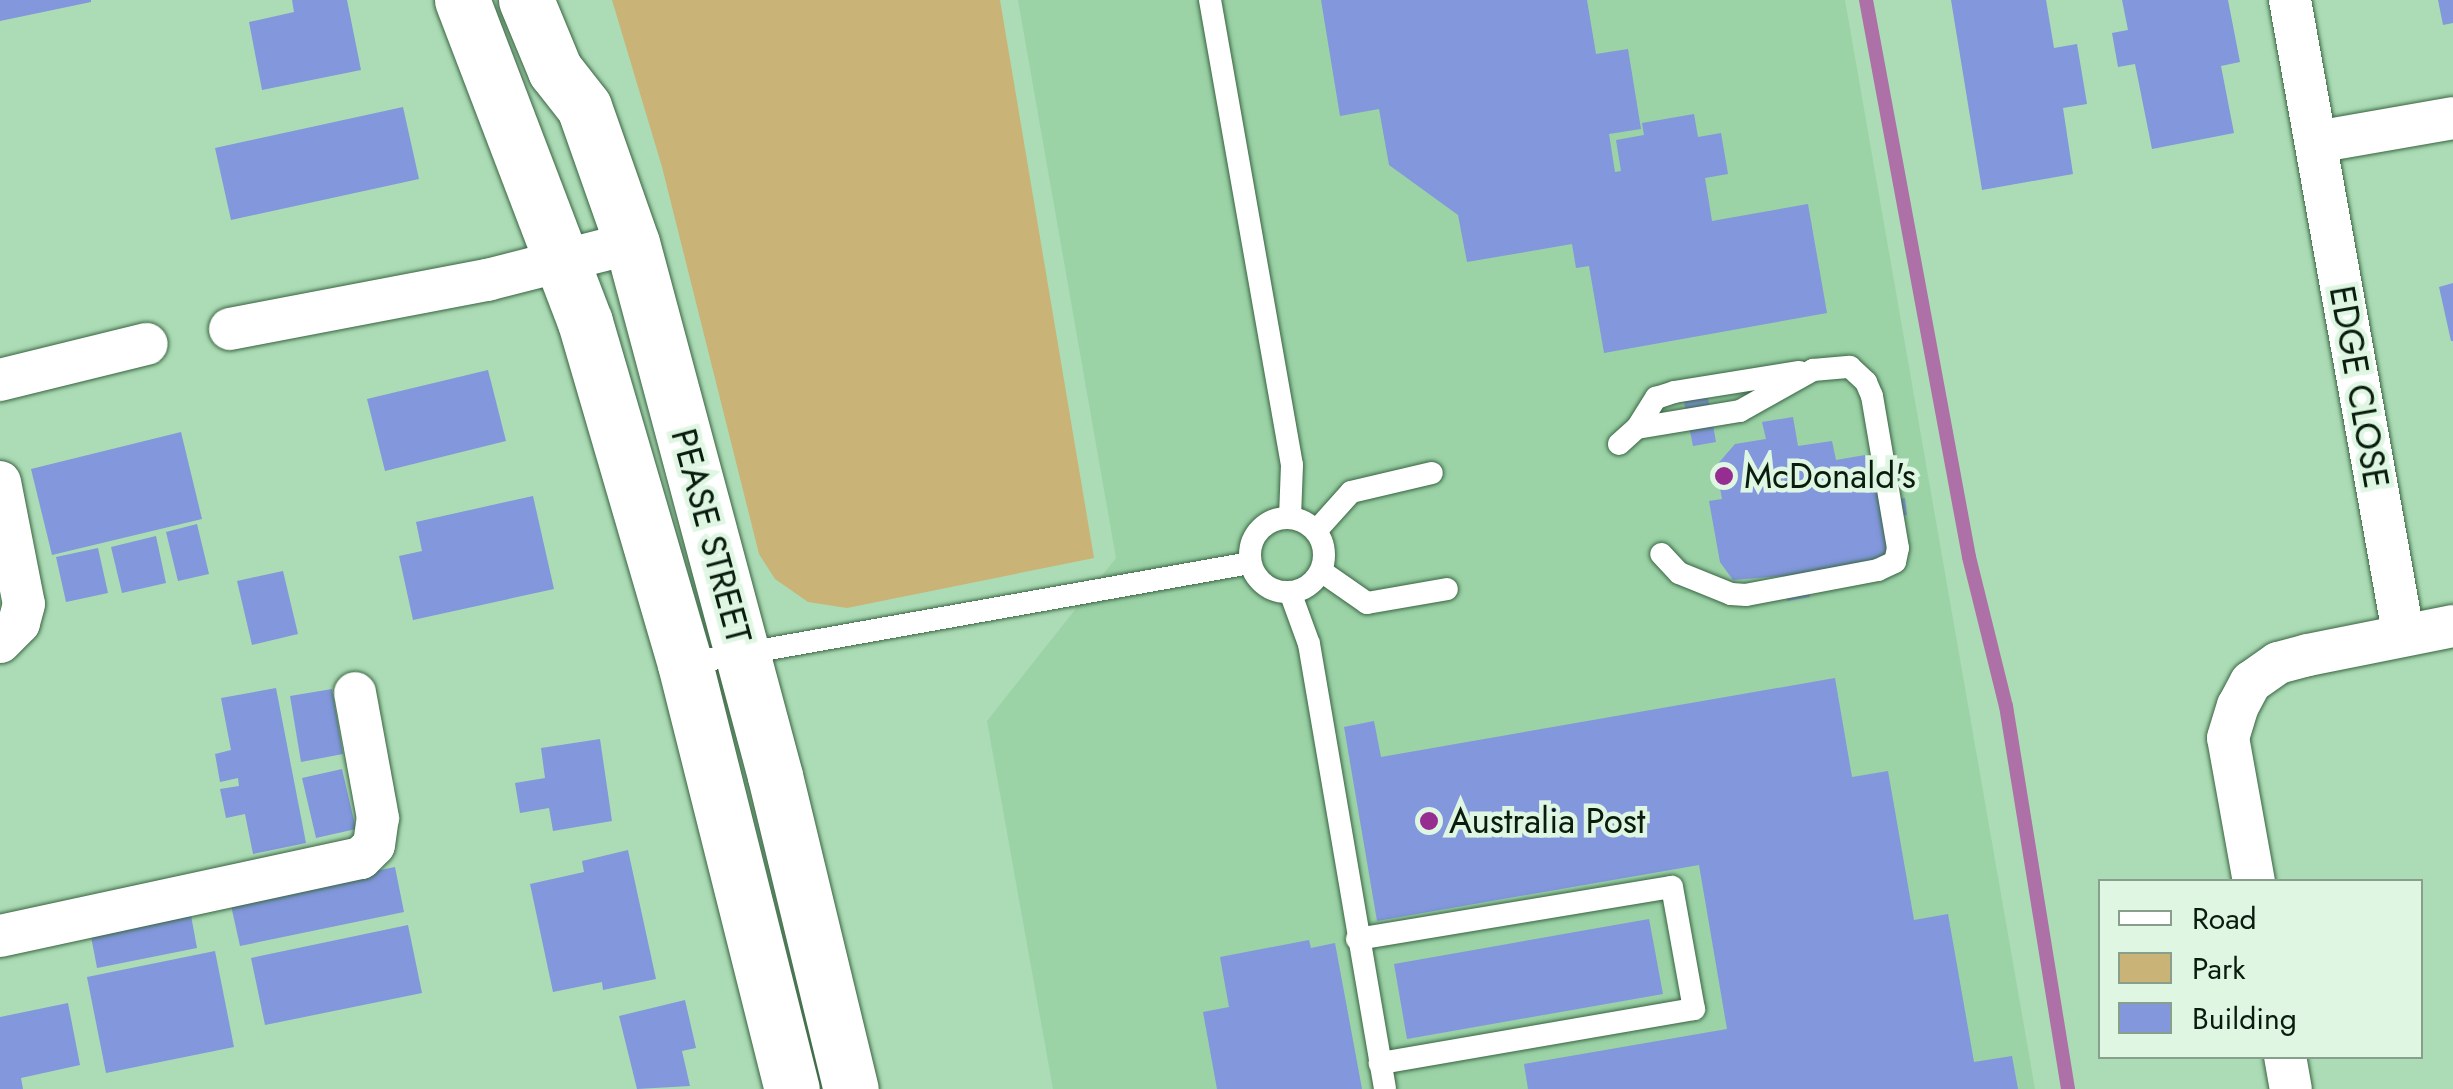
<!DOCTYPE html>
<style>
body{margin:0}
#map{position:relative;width:2453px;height:1089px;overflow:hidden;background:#acdcb5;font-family:Jost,sans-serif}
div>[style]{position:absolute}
.built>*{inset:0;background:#9bd2a6}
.green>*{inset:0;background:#c9b377}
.stream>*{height:14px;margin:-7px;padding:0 7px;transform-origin:7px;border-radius:7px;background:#ad71a7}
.building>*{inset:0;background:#8297dc}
.roads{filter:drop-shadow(0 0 2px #396543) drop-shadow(0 0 2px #396543)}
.lane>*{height:22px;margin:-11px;padding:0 11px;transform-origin:11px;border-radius:11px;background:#fff}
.lane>.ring{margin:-11px;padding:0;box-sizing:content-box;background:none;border:22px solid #fff;border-radius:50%}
.street>*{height:42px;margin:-21px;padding:0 21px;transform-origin:21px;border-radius:21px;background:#fff}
.secondary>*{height:55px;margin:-27.5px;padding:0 27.5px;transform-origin:27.5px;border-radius:27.5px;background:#fff}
.dots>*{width:28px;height:28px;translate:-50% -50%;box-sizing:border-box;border:5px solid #def6e2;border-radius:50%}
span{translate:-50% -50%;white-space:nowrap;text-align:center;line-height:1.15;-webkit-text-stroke:9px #def6e2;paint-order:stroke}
.street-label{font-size:35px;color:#0a1c0e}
.poi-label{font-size:35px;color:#0a1c0e}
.left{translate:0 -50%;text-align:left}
.legend{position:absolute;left:2098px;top:879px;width:325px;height:180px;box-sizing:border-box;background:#def6e2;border:2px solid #899f8d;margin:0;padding:12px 18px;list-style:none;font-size:30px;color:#0a1c0e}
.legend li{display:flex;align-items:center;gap:20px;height:50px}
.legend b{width:50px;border:2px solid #899f8d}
</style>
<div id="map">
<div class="built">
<i style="clip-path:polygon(1018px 0,1845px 0,2035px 1089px,1053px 1089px,987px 721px,1116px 558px)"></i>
</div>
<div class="green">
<i style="clip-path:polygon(612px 0,1000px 0,1094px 558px,847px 608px,808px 602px,775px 579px,759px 554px,662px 167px)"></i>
</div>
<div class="stream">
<i style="left:1866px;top:0;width:566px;rotate:79.52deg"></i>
<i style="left:1969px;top:557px;width:154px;rotate:76.1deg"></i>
<i style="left:2006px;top:706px;width:388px;rotate:80.8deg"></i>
</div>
<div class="building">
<i style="clip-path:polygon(0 0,91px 0,91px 2px,0 21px)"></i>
<i style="clip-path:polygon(292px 0,347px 0,361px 70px,262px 90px,249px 22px,294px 12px)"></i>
<i style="clip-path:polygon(1321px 0,1587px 0,1596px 54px,1628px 49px,1641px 129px,1609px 134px,1615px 172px,1621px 171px,1616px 140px,1644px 135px,1642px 123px,1694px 114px,1698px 137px,1721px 133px,1728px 174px,1705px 178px,1712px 221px,1808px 204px,1827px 313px,1604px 353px,1589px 266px,1576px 268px,1572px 244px,1467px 262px,1458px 215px,1389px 165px,1379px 109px,1340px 116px)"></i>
<i style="clip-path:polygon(1951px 0,2046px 0,2054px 48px,2077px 44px,2087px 104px,2063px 108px,2073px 174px,1982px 190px)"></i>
<i style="clip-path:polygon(2122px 0,2228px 0,2240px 62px,2221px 66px,2234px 133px,2152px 149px,2135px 64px,2118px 67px,2112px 33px,2128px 30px)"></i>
<i style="clip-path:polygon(2438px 0,2453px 0,2453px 23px,2443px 25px)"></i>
<i style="clip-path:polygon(403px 107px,419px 179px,231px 220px,215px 148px)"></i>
<i style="clip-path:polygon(2453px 283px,2453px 341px,2451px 341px,2439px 287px)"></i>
<i style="clip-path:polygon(488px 370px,506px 441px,385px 471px,367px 399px)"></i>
<i style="clip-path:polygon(1706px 387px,1716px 442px,1693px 446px,1682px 392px)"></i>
<i style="clip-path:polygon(1793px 417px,1798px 446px,1832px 441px,1836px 460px,1865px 455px,1866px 464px,1898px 459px,1901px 478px,1878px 483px,1881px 502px,1905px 498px,1907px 515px,1882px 519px,1889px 560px,1807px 573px,1810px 597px,1787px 601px,1783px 576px,1733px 580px,1720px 562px,1709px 501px,1722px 499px,1716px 466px,1735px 444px,1766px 439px,1762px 422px)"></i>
<i style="clip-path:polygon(181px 432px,202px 519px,52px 555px,31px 469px)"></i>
<i style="clip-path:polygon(533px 496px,554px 589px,413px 620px,399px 556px,422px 551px,416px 522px)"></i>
<i style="clip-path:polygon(197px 524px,209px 574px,178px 581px,166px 532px)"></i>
<i style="clip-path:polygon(156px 536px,166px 583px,122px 593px,111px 547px)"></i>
<i style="clip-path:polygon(98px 548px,108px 593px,66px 602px,56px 557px)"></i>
<i style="clip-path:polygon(283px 571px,298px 634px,252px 645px,237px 581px)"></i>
<i style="clip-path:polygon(1835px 678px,1852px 777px,1888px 771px,1914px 920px,1948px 914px,1974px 1062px,2012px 1056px,2018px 1089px,1528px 1089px,1524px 1064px,1727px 1029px,1699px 865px,1377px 921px,1344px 727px,1374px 721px,1381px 757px)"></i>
<i style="clip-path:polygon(276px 688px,306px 843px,253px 854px,245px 814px,226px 818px,220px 789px,239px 786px,238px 778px,220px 782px,215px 754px,231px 750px,221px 698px)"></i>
<i style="clip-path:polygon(332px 689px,343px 754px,301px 762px,290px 696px)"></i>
<i style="clip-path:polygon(600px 739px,612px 821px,553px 831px,549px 808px,520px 813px,515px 783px,545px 778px,541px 748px)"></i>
<i style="clip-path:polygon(342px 769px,356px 829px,316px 838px,302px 778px)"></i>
<i style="clip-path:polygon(628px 850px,656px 979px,603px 990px,602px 982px,553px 992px,530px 884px,584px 872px,582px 861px)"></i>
<i style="clip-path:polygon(395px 867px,404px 912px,240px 946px,230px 901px)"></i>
<i style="clip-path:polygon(190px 910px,197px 948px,97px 968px,90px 931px)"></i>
<i style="clip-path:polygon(1649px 919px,1663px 994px,1407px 1039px,1394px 964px)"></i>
<i style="clip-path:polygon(408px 925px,422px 993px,265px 1025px,251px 958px)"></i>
<i style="clip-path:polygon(1309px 940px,1311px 948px,1335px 943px,1362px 1089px,1217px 1089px,1203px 1012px,1229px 1007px,1220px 957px)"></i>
<i style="clip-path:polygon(215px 951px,234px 1047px,106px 1073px,87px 977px)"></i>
<i style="clip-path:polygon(685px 1000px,696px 1048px,682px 1051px,690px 1086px,637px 1089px,619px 1016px)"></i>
<i style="clip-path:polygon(68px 1003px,80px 1065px,21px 1078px,23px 1089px,0 1089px,0 1017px)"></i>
</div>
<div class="roads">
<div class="lane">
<i style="left:1210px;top:0;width:472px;rotate:80deg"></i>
<i style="left:1292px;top:465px;width:53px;rotate:92.2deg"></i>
<i style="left:1637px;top:428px;width:36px;rotate:-58deg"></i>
<i style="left:1656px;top:398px;width:19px;rotate:-18deg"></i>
<i style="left:1674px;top:392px;width:127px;rotate:-9.1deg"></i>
<i style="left:1619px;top:444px;width:24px;rotate:-42deg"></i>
<i style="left:1637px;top:428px;width:104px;rotate:-9.4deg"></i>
<i style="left:1740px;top:411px;width:84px;rotate:-29.3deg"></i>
<i style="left:1813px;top:370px;width:37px;rotate:-5deg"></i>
<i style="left:1850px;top:367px;width:22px;rotate:43deg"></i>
<i style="left:1866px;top:382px;width:15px;rotate:67deg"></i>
<i style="left:1872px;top:396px;width:154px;rotate:80.3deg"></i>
<i style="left:1898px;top:548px;width:14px;rotate:102deg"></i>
<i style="left:1895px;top:562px;width:19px;rotate:155deg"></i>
<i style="left:1878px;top:570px;width:134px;rotate:169.3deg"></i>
<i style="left:1746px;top:595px;width:15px;rotate:-176deg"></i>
<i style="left:1731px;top:594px;width:56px;rotate:-158deg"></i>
<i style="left:1679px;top:573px;width:26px;rotate:-133deg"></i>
<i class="ring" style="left:1250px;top:518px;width:52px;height:52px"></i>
<i style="left:1316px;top:531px;width:52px;rotate:-48.1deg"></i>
<i style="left:1351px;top:492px;width:83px;rotate:-13.2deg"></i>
<i style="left:1321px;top:571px;width:56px;rotate:34.8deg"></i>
<i style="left:1367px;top:603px;width:81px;rotate:-9.9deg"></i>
<i style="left:1290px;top:592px;width:55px;rotate:69.9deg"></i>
<i style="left:1309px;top:644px;width:451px;rotate:80.3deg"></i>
<i style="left:685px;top:664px;width:574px;rotate:-10.14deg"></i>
<i style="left:1357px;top:939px;width:319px;rotate:-9.4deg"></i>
<i style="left:1672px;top:887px;width:124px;rotate:79.8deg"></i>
<i style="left:1694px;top:1009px;width:319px;rotate:170.2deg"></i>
</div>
<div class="street">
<i style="left:2290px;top:0;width:643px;rotate:79.88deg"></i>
<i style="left:2316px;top:142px;width:139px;rotate:-9.9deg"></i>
<i style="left:230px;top:329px;width:262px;rotate:-10.8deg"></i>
<i style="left:487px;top:280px;width:150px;rotate:-14.3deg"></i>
<i style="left:0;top:380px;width:151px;rotate:-13.8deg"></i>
<i style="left:0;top:482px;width:124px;rotate:78.9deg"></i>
<i style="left:24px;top:604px;width:20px;rotate:105deg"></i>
<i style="left:19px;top:623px;width:27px;rotate:135deg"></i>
<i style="left:2254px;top:882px;width:146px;rotate:-100.2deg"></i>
<i style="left:2228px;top:738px;width:34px;rotate:-73deg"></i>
<i style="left:2238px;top:706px;width:27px;rotate:-62deg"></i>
<i style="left:2251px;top:682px;width:33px;rotate:-35deg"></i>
<i style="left:2278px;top:663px;width:31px;rotate:-15deg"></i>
<i style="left:2308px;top:655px;width:148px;rotate:-11.3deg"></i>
<i style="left:0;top:936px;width:369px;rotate:-12.2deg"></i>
<i style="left:361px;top:858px;width:18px;rotate:-45deg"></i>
<i style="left:374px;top:845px;width:27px;rotate:-82deg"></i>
<i style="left:378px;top:818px;width:127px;rotate:-100.4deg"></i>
<i style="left:2285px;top:1056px;width:34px;rotate:80deg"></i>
</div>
<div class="secondary">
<i style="left:462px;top:0;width:345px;rotate:69.1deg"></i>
<i style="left:585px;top:322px;width:356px;rotate:73.7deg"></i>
<i style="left:685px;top:664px;width:438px;rotate:75.9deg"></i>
<i style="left:526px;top:0;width:76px;rotate:67.5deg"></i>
<i style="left:555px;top:70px;width:47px;rotate:51.9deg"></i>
<i style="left:584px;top:107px;width:144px;rotate:70.6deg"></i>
<i style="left:632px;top:243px;width:552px;rotate:74.98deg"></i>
<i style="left:775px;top:776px;width:322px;rotate:76.4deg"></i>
</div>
</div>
<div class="dots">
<i style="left:1724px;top:476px;background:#962d91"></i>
<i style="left:1429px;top:821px;background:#962d91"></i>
</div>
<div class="street-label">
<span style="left:2359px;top:387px;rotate:80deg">EDGE CLOSE</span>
<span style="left:711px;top:536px;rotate:75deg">PEASE STREET</span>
</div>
<div class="poi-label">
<span class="left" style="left:1744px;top:476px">McDonald's</span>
<span class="left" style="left:1449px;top:821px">Australia Post</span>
</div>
<ul class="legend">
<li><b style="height:12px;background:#fff"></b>Road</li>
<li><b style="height:28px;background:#c9b377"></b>Park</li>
<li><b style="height:28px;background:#8297dc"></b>Building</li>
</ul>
</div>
